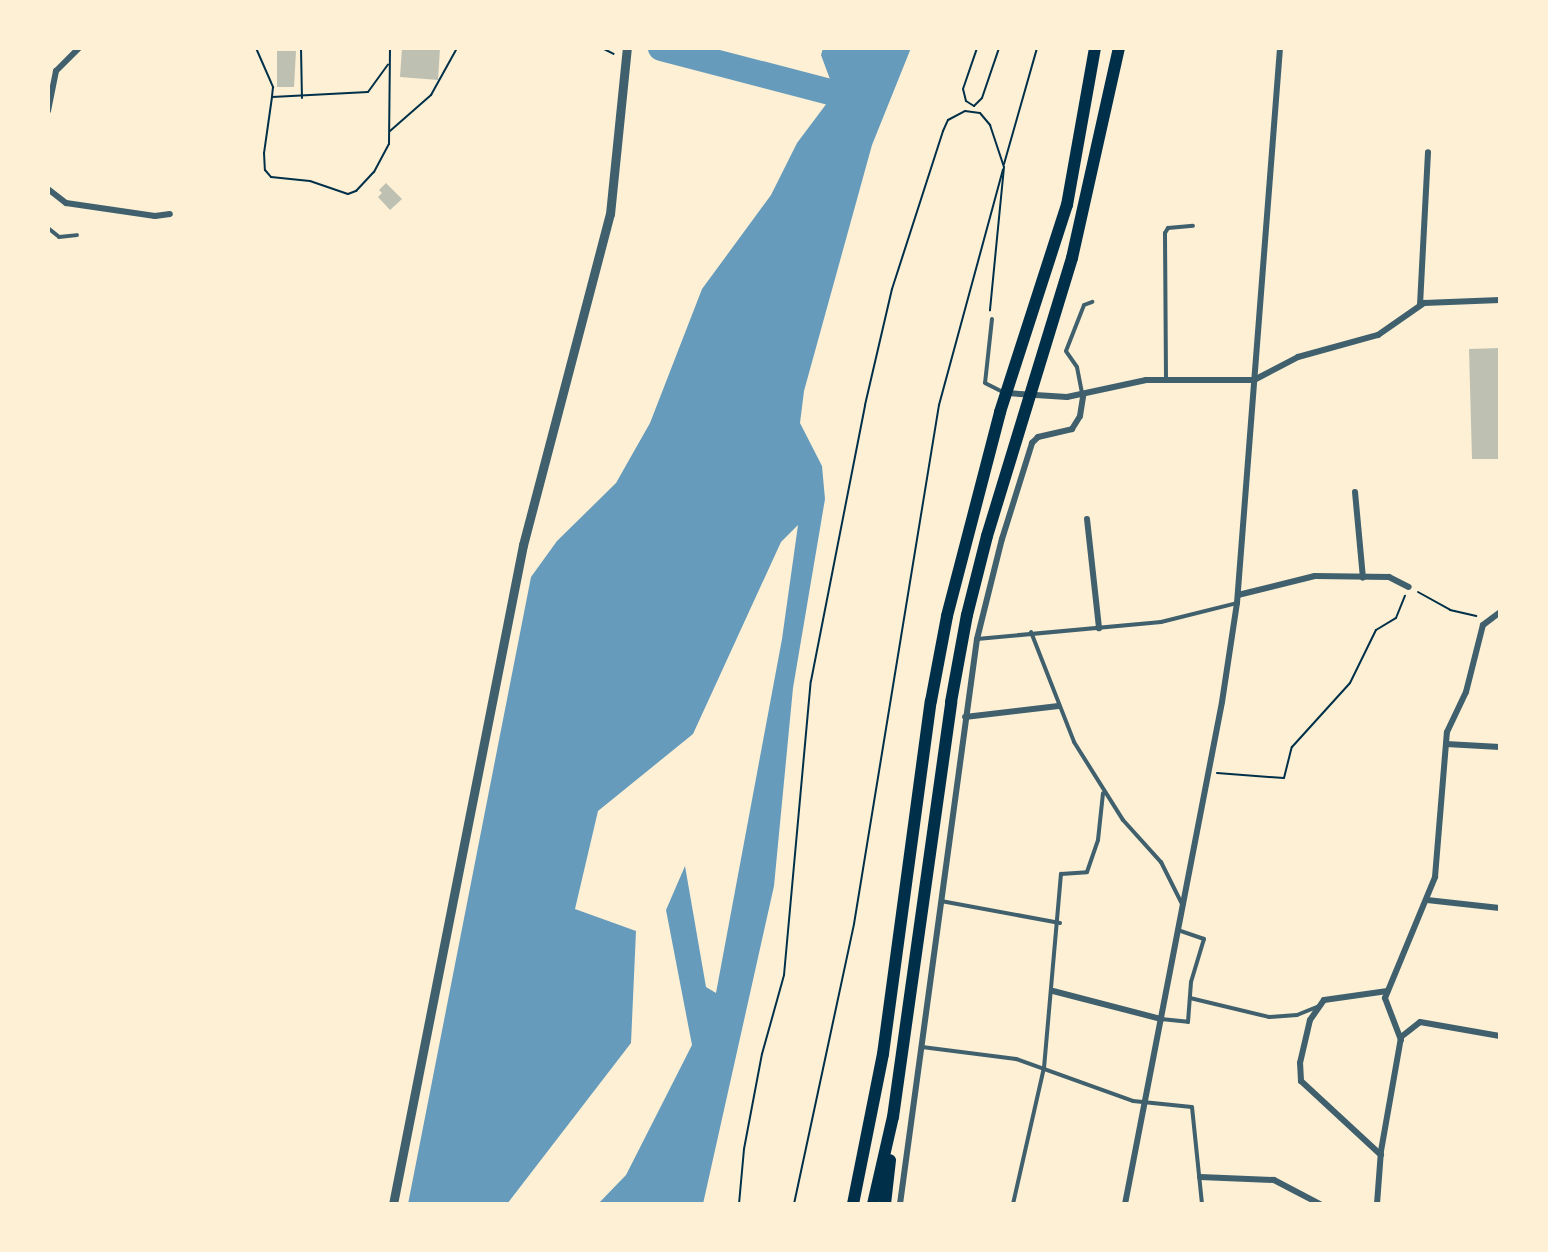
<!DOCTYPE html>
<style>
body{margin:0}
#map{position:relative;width:1548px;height:1252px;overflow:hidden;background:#fdf0d5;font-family:"Work Sans",sans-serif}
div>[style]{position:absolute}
.water>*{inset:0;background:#669bbc}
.river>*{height:26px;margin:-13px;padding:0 13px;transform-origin:13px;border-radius:13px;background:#669bbc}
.building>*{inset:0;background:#bec0b2}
.path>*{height:2px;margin:-1px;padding:0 1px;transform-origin:1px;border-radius:1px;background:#003049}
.service>*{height:4px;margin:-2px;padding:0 2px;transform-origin:2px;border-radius:2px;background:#3f606c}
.minor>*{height:6px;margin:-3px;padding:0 3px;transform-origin:3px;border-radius:3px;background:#3f606c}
.tertiary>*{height:9px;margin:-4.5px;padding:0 4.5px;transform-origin:4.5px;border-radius:4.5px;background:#3f606c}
.trunk>*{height:12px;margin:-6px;padding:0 6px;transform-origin:6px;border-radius:6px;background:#003049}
span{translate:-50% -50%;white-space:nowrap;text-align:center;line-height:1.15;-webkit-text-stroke:6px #fdf0d5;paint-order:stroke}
.frame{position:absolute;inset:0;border:50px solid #fdf0d5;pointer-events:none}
</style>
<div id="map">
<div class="water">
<i style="clip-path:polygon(823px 48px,911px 48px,872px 145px,804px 391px,800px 423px,822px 466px,825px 499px,793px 688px,774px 886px,703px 1204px,598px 1204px,626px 1175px,692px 1045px,666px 910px,685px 866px,706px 987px,716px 993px,782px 639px,798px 525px,781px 542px,693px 734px,598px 811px,575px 909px,636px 931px,631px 1043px,507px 1204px,408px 1204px,531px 577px,557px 541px,616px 483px,650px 423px,702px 289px,771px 195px,797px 143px,830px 99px,831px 82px,821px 55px)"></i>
</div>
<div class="river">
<i style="left:661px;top:48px;width:179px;rotate:14.6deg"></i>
<i style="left:834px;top:93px;width:31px;rotate:22deg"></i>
</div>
<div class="building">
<i style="clip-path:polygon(402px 48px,440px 48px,438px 80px,400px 77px)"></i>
<i style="clip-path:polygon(277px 51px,296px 51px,294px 87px,277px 87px)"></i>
<i style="clip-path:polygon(386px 183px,402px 199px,390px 210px,378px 197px,382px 193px,379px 190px)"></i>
<i style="clip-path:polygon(1500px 348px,1500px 459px,1472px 459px,1469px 349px)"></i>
</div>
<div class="path">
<i style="left:256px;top:48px;width:43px;rotate:66.4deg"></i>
<i style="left:273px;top:87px;width:10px;rotate:96deg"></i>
<i style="left:272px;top:97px;width:96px;rotate:-3deg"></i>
<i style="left:368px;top:92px;width:34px;rotate:-54deg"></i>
<i style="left:301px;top:48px;width:50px;rotate:88.9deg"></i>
<i style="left:602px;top:48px;width:13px;rotate:27deg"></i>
<i style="left:272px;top:97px;width:57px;rotate:98.1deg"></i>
<i style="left:264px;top:153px;width:17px;rotate:87deg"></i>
<i style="left:265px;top:170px;width:9px;rotate:49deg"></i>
<i style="left:271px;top:177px;width:39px;rotate:6deg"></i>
<i style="left:310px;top:181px;width:40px;rotate:18.9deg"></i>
<i style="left:348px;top:194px;width:9px;rotate:-21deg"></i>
<i style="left:356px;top:191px;width:26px;rotate:-47deg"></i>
<i style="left:374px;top:172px;width:32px;rotate:-62deg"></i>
<i style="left:389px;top:144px;width:96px;rotate:-89.4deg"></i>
<i style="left:974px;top:106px;width:9px;rotate:-148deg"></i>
<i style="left:966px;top:101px;width:12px;rotate:-104deg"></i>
<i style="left:963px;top:89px;width:43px;rotate:-71.1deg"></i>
<i style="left:974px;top:106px;width:11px;rotate:-45deg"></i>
<i style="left:982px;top:98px;width:53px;rotate:-71.2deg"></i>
<i style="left:390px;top:131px;width:55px;rotate:-41.3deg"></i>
<i style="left:431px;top:95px;width:54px;rotate:-61deg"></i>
<i style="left:1004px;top:164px;width:121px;rotate:-74.1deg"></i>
<i style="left:1418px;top:592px;width:37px;rotate:29deg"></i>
<i style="left:1450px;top:610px;width:27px;rotate:13deg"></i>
<i style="left:1217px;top:773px;width:67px;rotate:4.3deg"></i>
<i style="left:1284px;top:778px;width:32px;rotate:-76deg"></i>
<i style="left:1292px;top:747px;width:86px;rotate:-47.8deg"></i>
<i style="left:1350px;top:683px;width:59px;rotate:-63.9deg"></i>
<i style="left:1376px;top:630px;width:23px;rotate:-31deg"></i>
<i style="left:1396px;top:618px;width:24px;rotate:-68deg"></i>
<i style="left:739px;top:1204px;width:55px;rotate:-84.8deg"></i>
<i style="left:744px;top:1149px;width:97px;rotate:-79.3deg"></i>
<i style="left:762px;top:1054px;width:82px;rotate:-74.4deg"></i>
<i style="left:784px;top:975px;width:295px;rotate:-84.8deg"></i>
<i style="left:811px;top:681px;width:281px;rotate:-78.9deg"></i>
<i style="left:865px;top:405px;width:119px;rotate:-76.9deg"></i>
<i style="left:892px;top:289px;width:166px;rotate:-72.1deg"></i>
<i style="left:943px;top:131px;width:12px;rotate:-66deg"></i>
<i style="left:948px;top:120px;width:19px;rotate:-28deg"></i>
<i style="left:965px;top:111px;width:15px;rotate:8deg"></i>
<i style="left:980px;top:113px;width:16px;rotate:50deg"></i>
<i style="left:990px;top:125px;width:44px;rotate:71.6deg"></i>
<i style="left:1004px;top:167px;width:144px;rotate:95.6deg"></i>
<i style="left:794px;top:1204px;width:286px;rotate:-77.9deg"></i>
<i style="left:854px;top:924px;width:526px;rotate:-80.7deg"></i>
<i style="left:939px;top:405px;width:244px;rotate:-74.8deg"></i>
</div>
<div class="service">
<i style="left:48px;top:228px;width:14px;rotate:39deg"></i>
<i style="left:59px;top:237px;width:18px;rotate:-6deg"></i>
<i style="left:992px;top:319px;width:64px;rotate:96.2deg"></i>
<i style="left:985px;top:383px;width:20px;rotate:27deg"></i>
<i style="left:1166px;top:378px;width:145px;rotate:-90.4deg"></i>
<i style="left:1165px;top:233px;width:6px;rotate:-59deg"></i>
<i style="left:1168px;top:228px;width:25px;rotate:-5deg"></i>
<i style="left:1082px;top:393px;width:26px;rotate:-101deg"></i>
<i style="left:1077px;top:367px;width:19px;rotate:-125deg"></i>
<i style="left:1066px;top:351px;width:49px;rotate:-68.6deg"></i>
<i style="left:1084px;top:305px;width:9px;rotate:-21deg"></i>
<i style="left:1031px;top:632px;width:118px;rotate:68.6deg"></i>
<i style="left:1074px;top:742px;width:92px;rotate:57.9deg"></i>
<i style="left:1123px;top:820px;width:57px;rotate:47.9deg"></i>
<i style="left:1161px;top:862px;width:49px;rotate:63.4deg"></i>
<i style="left:977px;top:639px;width:185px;rotate:-5.3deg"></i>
<i style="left:1161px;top:622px;width:78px;rotate:-14deg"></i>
<i style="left:941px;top:901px;width:121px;rotate:10.5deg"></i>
<i style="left:1190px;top:998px;width:81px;rotate:13.5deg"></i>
<i style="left:1269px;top:1017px;width:28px;rotate:-4deg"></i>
<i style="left:1297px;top:1015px;width:22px;rotate:-22deg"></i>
<i style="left:1161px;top:1019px;width:27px;rotate:6deg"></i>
<i style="left:1188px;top:1022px;width:40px;rotate:-85.7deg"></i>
<i style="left:1191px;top:982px;width:45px;rotate:-73.2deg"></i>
<i style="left:1204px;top:939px;width:28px;rotate:-161deg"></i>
<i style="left:922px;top:1047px;width:95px;rotate:7.3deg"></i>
<i style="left:1016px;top:1059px;width:124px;rotate:19.7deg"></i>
<i style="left:1133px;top:1101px;width:59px;rotate:5.8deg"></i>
<i style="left:1192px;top:1107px;width:98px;rotate:84.1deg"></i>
<i style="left:1013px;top:1204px;width:139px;rotate:-77.2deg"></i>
<i style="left:1044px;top:1068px;width:195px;rotate:-85deg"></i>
<i style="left:1061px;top:874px;width:26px;rotate:-4deg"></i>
<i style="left:1087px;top:872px;width:34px;rotate:-71deg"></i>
<i style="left:1098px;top:840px;width:47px;rotate:-83.9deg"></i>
</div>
<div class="minor">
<i style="left:48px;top:111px;width:41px;rotate:-78.7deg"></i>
<i style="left:56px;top:71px;width:33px;rotate:-45deg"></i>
<i style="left:48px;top:189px;width:23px;rotate:38deg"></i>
<i style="left:66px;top:203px;width:90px;rotate:8.3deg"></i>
<i style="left:155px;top:216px;width:15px;rotate:-8deg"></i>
<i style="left:1420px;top:305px;width:153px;rotate:-87deg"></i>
<i style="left:1006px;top:393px;width:61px;rotate:3.8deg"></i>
<i style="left:1067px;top:397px;width:81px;rotate:-12.1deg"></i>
<i style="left:1146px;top:380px;width:108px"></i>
<i style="left:1254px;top:380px;width:50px;rotate:-27.6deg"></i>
<i style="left:1298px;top:357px;width:83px;rotate:-15.4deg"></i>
<i style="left:1378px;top:335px;width:56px;rotate:-34.8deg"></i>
<i style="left:1424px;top:303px;width:76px;rotate:-2.3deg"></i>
<i style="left:1355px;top:492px;width:86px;rotate:84.7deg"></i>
<i style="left:1087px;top:519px;width:110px;rotate:83.7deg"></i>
<i style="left:1238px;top:595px;width:79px;rotate:-13.9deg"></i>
<i style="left:1315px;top:576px;width:74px;rotate:0.8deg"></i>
<i style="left:1389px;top:577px;width:22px;rotate:27deg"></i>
<i style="left:965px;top:717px;width:94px;rotate:-6.7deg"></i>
<i style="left:1446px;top:744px;width:54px;rotate:3.2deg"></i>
<i style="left:1427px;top:900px;width:73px;rotate:6.3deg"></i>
<i style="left:1053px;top:991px;width:112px;rotate:14.5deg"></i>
<i style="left:1401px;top:1040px;width:45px;rotate:-110.9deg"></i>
<i style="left:1385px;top:998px;width:131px;rotate:-67.5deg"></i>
<i style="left:1435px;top:877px;width:145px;rotate:-85.3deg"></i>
<i style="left:1447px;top:732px;width:44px;rotate:-64.6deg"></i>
<i style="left:1466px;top:692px;width:69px;rotate:-75.8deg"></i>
<i style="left:1483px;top:625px;width:21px;rotate:-37deg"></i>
<i style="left:1381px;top:1155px;width:109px;rotate:-137.2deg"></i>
<i style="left:1301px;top:1081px;width:18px;rotate:-93deg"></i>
<i style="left:1300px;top:1063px;width:44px;rotate:-76.9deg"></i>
<i style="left:1310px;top:1020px;width:24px;rotate:-55deg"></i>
<i style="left:1324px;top:1000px;width:64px;rotate:-8.1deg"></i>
<i style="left:1200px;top:1177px;width:74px;rotate:2.3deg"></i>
<i style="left:1274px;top:1180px;width:52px;rotate:27.6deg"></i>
<i style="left:900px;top:1204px;width:570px;rotate:-82.24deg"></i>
<i style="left:977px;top:639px;width:103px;rotate:-76deg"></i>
<i style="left:1002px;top:539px;width:101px;rotate:-72.6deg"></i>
<i style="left:1032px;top:443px;width:8px;rotate:-45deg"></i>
<i style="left:1038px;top:437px;width:35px;rotate:-13deg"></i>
<i style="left:1072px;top:429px;width:15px;rotate:-58deg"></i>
<i style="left:1080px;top:416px;width:20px;rotate:-81deg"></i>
<i style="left:1125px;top:1204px;width:511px;rotate:-79.06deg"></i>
<i style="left:1222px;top:702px;width:100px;rotate:-81.4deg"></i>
<i style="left:1237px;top:603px;width:557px;rotate:-85.57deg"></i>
<i style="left:1377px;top:1204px;width:53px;rotate:-85.7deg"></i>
<i style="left:1381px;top:1151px;width:116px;rotate:-80deg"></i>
<i style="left:1401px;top:1037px;width:24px;rotate:-38deg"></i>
<i style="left:1420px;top:1022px;width:81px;rotate:9.9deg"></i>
</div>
<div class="tertiary">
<i style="left:393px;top:1204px;width:672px;rotate:-78.84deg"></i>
<i style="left:523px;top:545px;width:342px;rotate:-75.3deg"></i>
<i style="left:610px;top:214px;width:167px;rotate:-84.2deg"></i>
</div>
<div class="trunk">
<i style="left:853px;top:1204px;width:153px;rotate:-78.7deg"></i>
<i style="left:883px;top:1054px;width:356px;rotate:-82.3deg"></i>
<i style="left:931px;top:701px;width:86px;rotate:-79.3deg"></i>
<i style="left:947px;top:616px;width:211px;rotate:-75.4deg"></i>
<i style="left:1000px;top:412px;width:218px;rotate:-72.1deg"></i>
<i style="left:1067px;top:205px;width:159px;rotate:-79.9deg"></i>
<i style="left:873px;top:1204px;width:89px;rotate:-77.1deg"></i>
<i style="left:893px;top:1117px;width:419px;rotate:-82deg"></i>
<i style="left:951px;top:702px;width:88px;rotate:-79.6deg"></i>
<i style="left:967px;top:615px;width:81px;rotate:-75.8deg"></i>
<i style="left:987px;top:536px;width:291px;rotate:-73deg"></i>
<i style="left:1072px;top:258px;width:215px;rotate:-77.4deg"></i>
<i style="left:885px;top:1204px;width:44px;rotate:-83.5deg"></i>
</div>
<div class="frame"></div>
</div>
